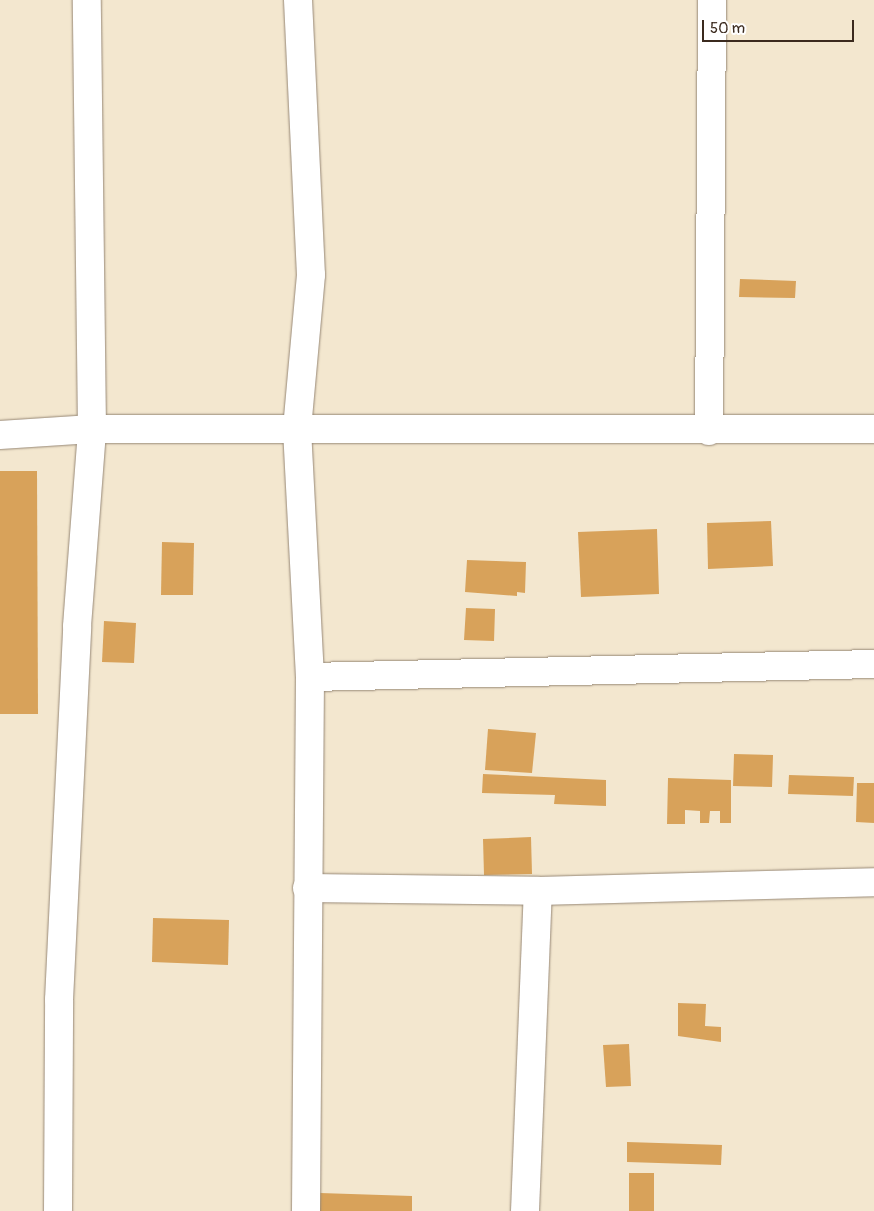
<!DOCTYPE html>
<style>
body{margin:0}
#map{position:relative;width:874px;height:1211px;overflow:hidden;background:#f3e7cf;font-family:Pangolin,sans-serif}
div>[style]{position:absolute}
.building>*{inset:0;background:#d8a25a}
.roads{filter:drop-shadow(0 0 1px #978876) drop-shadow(0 0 1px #978876)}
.minor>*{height:28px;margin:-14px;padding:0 14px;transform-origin:14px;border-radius:14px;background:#fff}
span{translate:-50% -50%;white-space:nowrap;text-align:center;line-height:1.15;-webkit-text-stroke:4.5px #fff;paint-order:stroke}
.scale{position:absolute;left:702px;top:20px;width:152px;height:22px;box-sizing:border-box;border:2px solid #3b2a1e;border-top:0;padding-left:6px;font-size:15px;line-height:18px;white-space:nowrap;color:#3b2a1e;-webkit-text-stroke:4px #fff;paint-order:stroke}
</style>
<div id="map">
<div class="building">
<i style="clip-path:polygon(740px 279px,796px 281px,795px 298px,739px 297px)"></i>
<i style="clip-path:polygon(0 471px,37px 471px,38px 714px,0 714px)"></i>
<i style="clip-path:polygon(771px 521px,773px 566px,708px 569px,707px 523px)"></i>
<i style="clip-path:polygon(657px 529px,659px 594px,581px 597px,578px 532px)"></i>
<i style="clip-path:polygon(162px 542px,194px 543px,193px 595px,161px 595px)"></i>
<i style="clip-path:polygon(467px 560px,526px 562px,525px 593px,517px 592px,517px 596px,465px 592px)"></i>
<i style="clip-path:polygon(466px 608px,495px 609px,494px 641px,464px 640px)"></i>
<i style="clip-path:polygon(104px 621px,136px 623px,134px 663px,102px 662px)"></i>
<i style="clip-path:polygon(488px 729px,536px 733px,532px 773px,485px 770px)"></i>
<i style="clip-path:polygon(734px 754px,773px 755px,772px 787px,733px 786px)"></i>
<i style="clip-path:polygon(483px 774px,606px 780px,606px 806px,554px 804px,555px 795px,482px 793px)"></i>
<i style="clip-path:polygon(789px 775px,854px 777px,853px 796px,788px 794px)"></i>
<i style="clip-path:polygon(668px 778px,731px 780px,731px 823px,720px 823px,720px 811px,710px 811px,709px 823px,700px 823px,700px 811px,685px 810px,685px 824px,667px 824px)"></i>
<i style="clip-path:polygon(857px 783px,874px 783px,874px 823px,856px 822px)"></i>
<i style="clip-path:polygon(531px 837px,532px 874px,484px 875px,483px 839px)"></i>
<i style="clip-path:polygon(153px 918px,229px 920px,228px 965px,152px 962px)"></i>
<i style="clip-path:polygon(678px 1003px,706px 1004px,705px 1026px,721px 1027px,721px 1042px,678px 1036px)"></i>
<i style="clip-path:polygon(629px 1044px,631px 1086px,606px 1087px,603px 1045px)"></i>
<i style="clip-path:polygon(627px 1142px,722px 1145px,721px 1165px,627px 1162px)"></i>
<i style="clip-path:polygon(629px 1173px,654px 1173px,654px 1211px,629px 1211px)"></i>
<i style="clip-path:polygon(320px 1193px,412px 1196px,412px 1211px,319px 1211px)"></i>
</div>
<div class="roads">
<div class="minor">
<i style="left:298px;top:0;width:275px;rotate:87.3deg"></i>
<i style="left:311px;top:275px;width:155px;rotate:95.2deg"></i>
<i style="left:297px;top:429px;width:248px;rotate:87deg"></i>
<i style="left:310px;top:677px;width:534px;rotate:90.43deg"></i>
<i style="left:709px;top:431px;width:431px;rotate:-89.6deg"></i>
<i style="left:0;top:435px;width:92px;rotate:-3.7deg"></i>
<i style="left:92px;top:429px;width:782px"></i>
<i style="left:310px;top:677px;width:564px;rotate:-1.32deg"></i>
<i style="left:307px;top:888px;width:231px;rotate:0.7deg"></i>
<i style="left:538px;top:891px;width:336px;rotate:-1.5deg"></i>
<i style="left:58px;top:1211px;width:211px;rotate:-89.7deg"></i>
<i style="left:59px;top:1000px;width:374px;rotate:-87.2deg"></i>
<i style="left:77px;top:626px;width:198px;rotate:-85.6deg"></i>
<i style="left:92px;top:429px;width:429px;rotate:-90.7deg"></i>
<i style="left:525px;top:1211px;width:320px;rotate:-87.7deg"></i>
</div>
</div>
<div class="scale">50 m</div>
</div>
